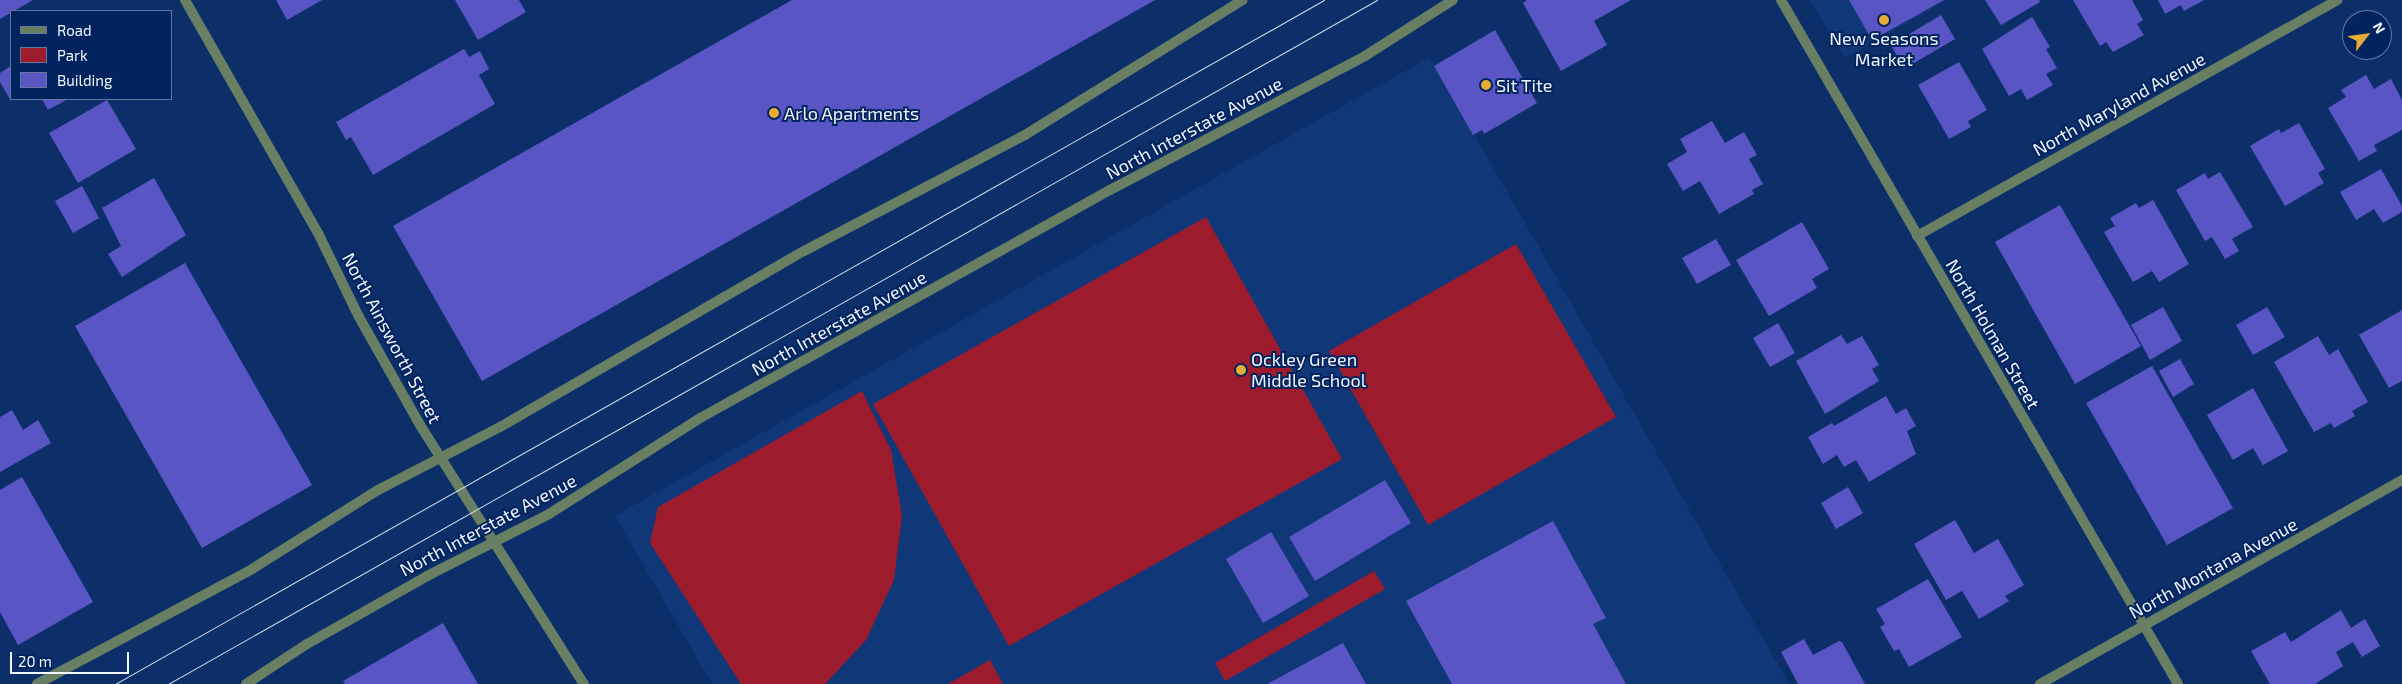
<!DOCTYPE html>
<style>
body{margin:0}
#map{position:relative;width:2402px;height:684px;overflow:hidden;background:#0c2f6a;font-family:"Exo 2",sans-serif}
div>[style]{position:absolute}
.built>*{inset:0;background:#103879}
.green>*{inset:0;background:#9c1c2d}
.building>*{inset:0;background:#5955c5}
.minor>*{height:10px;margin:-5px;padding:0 5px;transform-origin:5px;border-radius:5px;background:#687f64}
.tertiary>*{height:10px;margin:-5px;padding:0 5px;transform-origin:5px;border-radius:5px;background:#687f64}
.tram>*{height:1px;margin:-0.5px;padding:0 0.5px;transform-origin:0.5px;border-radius:0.5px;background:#d4dcea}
.dots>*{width:14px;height:14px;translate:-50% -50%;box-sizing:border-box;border:2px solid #02245e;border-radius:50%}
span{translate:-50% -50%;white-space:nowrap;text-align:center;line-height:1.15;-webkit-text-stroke:4px #02245e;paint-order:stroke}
.poi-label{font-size:18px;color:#f1f5fd}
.left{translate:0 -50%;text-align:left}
.street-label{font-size:18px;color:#f1f5fd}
.legend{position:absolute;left:10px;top:10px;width:162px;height:90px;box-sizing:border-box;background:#02245e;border:1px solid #62789e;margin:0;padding:6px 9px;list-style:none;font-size:15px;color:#f1f5fd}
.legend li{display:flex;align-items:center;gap:10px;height:25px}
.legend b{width:25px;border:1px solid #62789e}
.north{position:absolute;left:2342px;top:10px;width:50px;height:50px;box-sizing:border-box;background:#02245e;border:1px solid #62789e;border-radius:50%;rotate:60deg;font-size:14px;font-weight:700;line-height:20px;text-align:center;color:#f1f5fd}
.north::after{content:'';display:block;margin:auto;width:18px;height:22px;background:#e7ac36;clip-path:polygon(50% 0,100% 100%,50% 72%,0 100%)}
.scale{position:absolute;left:10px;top:652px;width:119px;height:22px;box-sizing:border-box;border:2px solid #f1f5fd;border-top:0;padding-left:6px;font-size:15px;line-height:18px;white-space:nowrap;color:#f1f5fd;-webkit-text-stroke:4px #02245e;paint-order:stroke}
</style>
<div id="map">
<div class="built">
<i style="clip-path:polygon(1810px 0,1947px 0,1845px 58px)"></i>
<i style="clip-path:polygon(1430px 57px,1789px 684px,712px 684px,615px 516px)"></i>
</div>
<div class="green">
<i style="clip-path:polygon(1206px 217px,1342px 459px,1009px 646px,873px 404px)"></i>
<i style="clip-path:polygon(1516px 244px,1616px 417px,1428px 525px,1329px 351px)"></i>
<i style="clip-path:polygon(862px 391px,891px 450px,902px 515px,894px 580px,866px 640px,825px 684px,741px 684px,650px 543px,658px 507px)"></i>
<i style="clip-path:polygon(1374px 571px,1385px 589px,1225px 681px,1215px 663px)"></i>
<i style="clip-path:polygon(990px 660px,1003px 684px,948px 684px)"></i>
</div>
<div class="building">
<i style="clip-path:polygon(0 0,33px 0,0 19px)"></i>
<i style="clip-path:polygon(276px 0,322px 0,287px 20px)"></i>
<i style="clip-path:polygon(455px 0,519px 0,526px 12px,478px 40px)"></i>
<i style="clip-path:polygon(792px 0,1155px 0,482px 381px,393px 226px)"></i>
<i style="clip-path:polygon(1527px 0,1631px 0,1594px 21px,1607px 45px,1561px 71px,1523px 3px)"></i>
<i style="clip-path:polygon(1849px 0,1944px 0,1872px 40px)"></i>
<i style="clip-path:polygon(1985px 0,2039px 0,2040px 2px,2001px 25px)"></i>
<i style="clip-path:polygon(2073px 0,2132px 0,2143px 20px,2137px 24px,2144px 35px,2113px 52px,2106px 42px,2100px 46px)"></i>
<i style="clip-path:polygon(2158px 0,2204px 0,2184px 11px,2181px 5px,2165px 14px)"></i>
<i style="clip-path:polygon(1941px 15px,1955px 39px,1904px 69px,1891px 45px)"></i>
<i style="clip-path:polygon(2032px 17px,2050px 47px,2046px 49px,2057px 68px,2046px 74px,2053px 85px,2027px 100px,2021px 89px,2009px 96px,1982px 49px)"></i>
<i style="clip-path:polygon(1495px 30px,1537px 103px,1484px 134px,1482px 130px,1473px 135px,1434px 66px)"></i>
<i style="clip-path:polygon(464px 49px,469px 57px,480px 51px,489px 69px,479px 75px,495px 104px,373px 175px,351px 137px,346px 140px,336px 122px)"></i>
<i style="clip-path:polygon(1959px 62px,1987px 110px,1968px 121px,1971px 127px,1949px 139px,1918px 85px)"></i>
<i style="clip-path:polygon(11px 66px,11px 101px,0 82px,0 73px)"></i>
<i style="clip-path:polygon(2366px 75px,2374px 89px,2391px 79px,2402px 100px,2402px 130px,2374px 145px,2377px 151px,2359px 161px,2328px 108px,2346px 97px,2341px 90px)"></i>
<i style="clip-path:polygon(42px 99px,68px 99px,48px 110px)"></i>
<i style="clip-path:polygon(107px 100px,136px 149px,78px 183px,49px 133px)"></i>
<i style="clip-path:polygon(1712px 121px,1725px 143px,1744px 132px,1757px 155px,1749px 159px,1763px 184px,1752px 190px,1754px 194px,1719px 214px,1700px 181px,1683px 191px,1667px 164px,1687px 152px,1680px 139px)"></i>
<i style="clip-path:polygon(2299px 123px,2325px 169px,2318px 173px,2324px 183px,2285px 206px,2250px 146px,2279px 129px,2281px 133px)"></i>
<i style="clip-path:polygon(2381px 169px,2402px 206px,2402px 212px,2383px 223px,2374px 209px,2356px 220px,2340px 192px)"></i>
<i style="clip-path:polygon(2220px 172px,2253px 227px,2232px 239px,2239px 251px,2225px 259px,2212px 237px,2205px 241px,2176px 190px,2205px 173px,2208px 179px)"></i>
<i style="clip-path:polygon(154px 178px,186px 235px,122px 277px,108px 254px,121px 246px,102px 208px)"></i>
<i style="clip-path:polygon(82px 186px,99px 218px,73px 233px,55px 201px)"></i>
<i style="clip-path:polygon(2153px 200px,2189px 264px,2159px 282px,2152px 271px,2133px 282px,2104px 232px,2115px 226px,2110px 218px,2136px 203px,2139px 208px)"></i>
<i style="clip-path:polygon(2060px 205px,2141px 346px,2075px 384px,1995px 242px)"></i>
<i style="clip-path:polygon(1802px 222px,1829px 269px,1812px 279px,1817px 288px,1769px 316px,1736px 260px)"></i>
<i style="clip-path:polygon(1716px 239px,1731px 265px,1697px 284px,1682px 258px)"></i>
<i style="clip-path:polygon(185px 263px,312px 485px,202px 548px,75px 326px)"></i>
<i style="clip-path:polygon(2163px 307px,2182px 341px,2150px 360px,2131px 325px)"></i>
<i style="clip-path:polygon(2267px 307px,2285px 337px,2253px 355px,2236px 325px)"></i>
<i style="clip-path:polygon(2402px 310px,2402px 381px,2389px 388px,2359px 335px)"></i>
<i style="clip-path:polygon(1778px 323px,1795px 353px,1770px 367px,1753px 338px)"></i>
<i style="clip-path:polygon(1841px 335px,1847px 344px,1862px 336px,1879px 365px,1872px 369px,1879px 381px,1825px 414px,1796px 361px)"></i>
<i style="clip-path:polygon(2318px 336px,2329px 355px,2338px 349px,2368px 402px,2352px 411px,2355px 416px,2334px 428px,2331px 423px,2314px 432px,2274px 362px)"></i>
<i style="clip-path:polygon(2180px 359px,2194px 384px,2173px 397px,2159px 371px)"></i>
<i style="clip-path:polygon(2152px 366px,2233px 508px,2167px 545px,2086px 403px)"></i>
<i style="clip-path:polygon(2253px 388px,2288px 451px,2263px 465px,2253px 448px,2233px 460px,2207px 415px)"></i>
<i style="clip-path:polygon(1886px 396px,1896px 414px,1906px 408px,1916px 426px,1907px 431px,1916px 454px,1869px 482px,1856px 460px,1844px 467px,1837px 455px,1823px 464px,1808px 437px,1832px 423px,1834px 426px)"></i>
<i style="clip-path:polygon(12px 410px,23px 430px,38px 420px,51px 443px,0 472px,0 417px)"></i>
<i style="clip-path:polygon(22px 477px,93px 602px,18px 645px,0 612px,0 490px)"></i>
<i style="clip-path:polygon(1385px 480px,1411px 523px,1315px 581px,1289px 537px)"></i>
<i style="clip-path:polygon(1848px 487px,1863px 513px,1836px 529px,1821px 503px)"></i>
<i style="clip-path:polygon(1955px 520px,1974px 553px,1998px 539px,2024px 585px,2005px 596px,2009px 601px,1979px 619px,1962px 591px,1946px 600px,1914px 544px)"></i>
<i style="clip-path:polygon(1553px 521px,1606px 618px,1593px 624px,1626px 684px,1452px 684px,1406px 601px)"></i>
<i style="clip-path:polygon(1271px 532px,1309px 596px,1263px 623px,1226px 559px)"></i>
<i style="clip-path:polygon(1928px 579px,1962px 637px,1909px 667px,1899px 649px,1894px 651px,1880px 627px,1885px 624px,1876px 609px)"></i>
<i style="clip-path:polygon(2341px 610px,2351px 628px,2365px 619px,2380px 646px,2362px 657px,2353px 642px,2336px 652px,2343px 666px,2315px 684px,2270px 684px,2251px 651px,2285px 632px,2291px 642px)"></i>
<i style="clip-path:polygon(443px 623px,478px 684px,345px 684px,343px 681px)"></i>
<i style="clip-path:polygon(1804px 639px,1813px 655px,1839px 641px,1842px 642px,1865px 684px,1798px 684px,1781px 652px)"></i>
<i style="clip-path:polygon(1343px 643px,1366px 684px,1267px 684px)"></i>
</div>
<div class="minor">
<i style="left:185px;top:0;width:268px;rotate:60.3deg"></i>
<i style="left:318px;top:233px;width:93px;rotate:64deg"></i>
<i style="left:359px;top:317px;width:124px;rotate:60.5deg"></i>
<i style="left:420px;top:425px;width:307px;rotate:57.7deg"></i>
<i style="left:1781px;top:0;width:791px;rotate:59.87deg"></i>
<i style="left:1917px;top:236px;width:482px;rotate:-29.3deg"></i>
<i style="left:2040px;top:684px;width:416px;rotate:-29.4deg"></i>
</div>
<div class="tertiary">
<i style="left:37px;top:684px;width:244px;rotate:-28.1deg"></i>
<i style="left:252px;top:569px;width:149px;rotate:-32.1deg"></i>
<i style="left:378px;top:490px;width:137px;rotate:-27.3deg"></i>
<i style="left:500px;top:427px;width:351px;rotate:-30.1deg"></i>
<i style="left:804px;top:251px;width:250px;rotate:-27.7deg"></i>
<i style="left:1025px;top:135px;width:256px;rotate:-31.8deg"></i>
<i style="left:246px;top:684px;width:73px;rotate:-33.3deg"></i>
<i style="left:307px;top:644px;width:138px;rotate:-29.5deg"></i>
<i style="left:427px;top:576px;width:137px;rotate:-26.9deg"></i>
<i style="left:549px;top:514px;width:181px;rotate:-32.4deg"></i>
<i style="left:702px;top:417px;width:467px;rotate:-29.1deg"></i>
<i style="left:1110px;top:190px;width:288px;rotate:-27.7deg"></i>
<i style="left:1365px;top:56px;width:104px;rotate:-32.5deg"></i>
</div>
<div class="tram">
<i style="left:115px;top:684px;width:1389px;rotate:-29.5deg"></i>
<i style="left:168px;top:684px;width:1389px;rotate:-29.5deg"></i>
</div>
<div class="dots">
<i style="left:1884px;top:20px;background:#e7ac36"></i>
<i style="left:1486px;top:85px;background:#e7ac36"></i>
<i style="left:774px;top:113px;background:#e7ac36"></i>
<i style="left:1241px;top:370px;background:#e7ac36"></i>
</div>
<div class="poi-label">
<span style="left:1884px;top:49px">New Seasons<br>Market</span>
<span class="left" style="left:1496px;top:85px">Sit Tite</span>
<span class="left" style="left:784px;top:113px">Arlo Apartments</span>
<span class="left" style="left:1251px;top:370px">Ockley Green<br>Middle School</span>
</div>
<div class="street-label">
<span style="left:2119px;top:104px;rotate:-29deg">North Maryland Avenue</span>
<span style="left:1194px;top:128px;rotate:-28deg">North Interstate Avenue</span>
<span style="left:839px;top:323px;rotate:-29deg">North Interstate Avenue</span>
<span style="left:1993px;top:334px;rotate:60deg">North Holman Street</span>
<span style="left:392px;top:338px;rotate:62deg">North Ainsworth Street</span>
<span style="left:488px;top:525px;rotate:-28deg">North Interstate Avenue</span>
<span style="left:2213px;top:568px;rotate:-29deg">North Montana Avenue</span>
</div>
<ul class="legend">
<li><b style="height:6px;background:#687f64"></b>Road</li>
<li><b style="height:14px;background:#9c1c2d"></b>Park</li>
<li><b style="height:14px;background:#5955c5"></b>Building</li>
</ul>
<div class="north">N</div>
<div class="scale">20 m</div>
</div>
